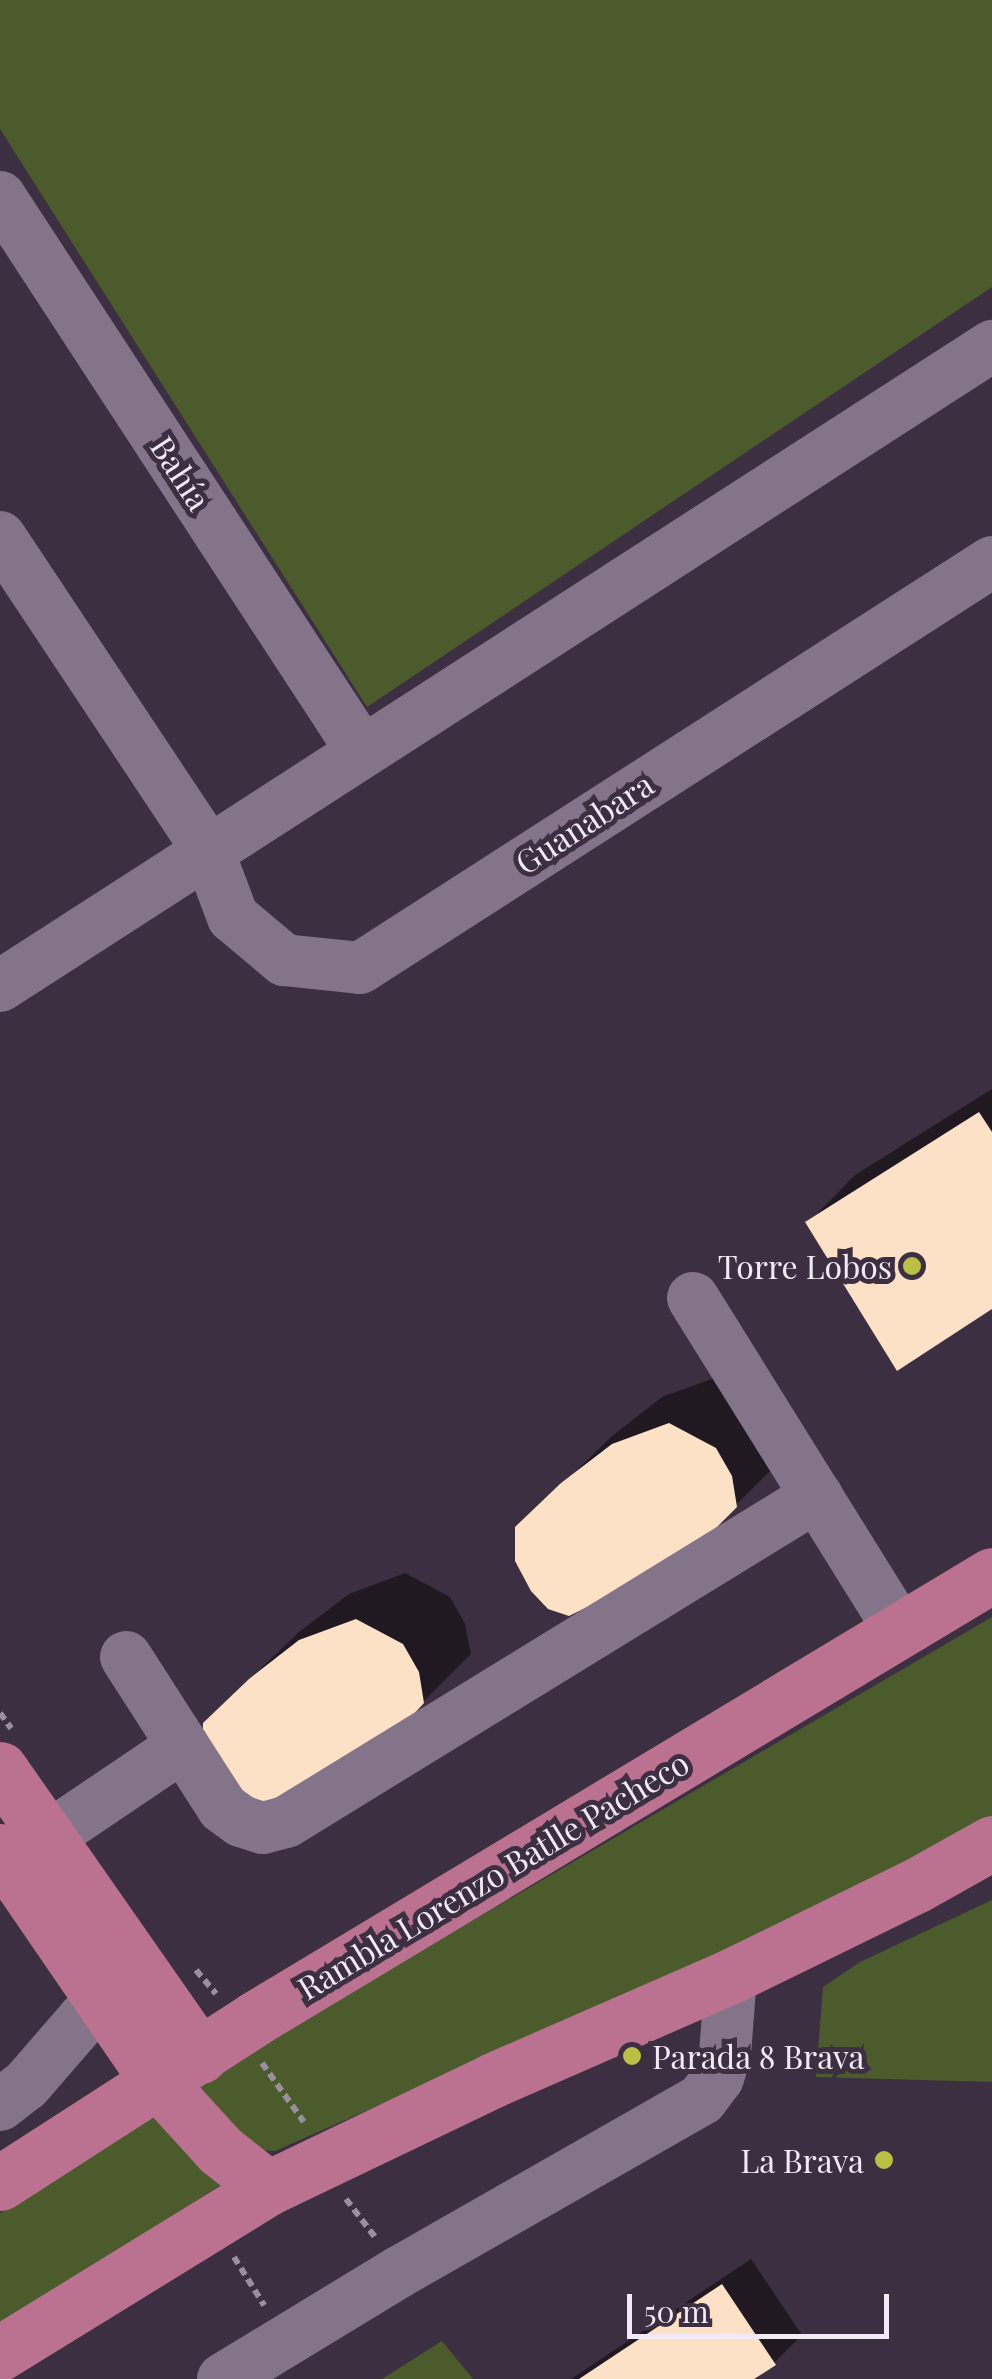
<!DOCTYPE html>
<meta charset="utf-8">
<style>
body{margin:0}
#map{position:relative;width:992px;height:2379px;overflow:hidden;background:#3c2f41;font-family:"Playfair Display",serif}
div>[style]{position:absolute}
.green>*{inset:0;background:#4c5b2c}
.shadow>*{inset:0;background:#0007}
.building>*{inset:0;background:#fde1c6}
.path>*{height:6px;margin-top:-3px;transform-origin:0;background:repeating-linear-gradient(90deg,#9a8f9e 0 8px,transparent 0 13px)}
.minor>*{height:52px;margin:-26px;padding:0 26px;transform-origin:26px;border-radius:26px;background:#837489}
.major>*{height:55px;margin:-27.5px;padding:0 27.5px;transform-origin:27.5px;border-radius:27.5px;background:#bb7290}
.dots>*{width:28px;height:28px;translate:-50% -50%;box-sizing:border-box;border:5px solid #3c2f41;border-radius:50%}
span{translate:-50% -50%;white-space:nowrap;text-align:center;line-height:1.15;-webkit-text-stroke:10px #3c2f41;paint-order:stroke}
.street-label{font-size:32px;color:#f2eaf5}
.poi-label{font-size:32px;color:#f2eaf5}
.right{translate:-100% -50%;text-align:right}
.left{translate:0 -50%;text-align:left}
.scale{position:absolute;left:627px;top:2294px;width:262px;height:45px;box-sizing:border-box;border:5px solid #f2eaf5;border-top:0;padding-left:12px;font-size:30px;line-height:35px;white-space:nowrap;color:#f2eaf5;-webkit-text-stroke:8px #3c2f41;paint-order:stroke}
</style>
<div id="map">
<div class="green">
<i style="clip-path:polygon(0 0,992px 0,992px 287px,367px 707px,0 129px)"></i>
<i style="clip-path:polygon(992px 1617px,992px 1816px,818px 1912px,275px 2151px,254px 2150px,193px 2084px)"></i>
<i style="clip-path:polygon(992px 1900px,992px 2082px,816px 2077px,823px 1987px,860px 1962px)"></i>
<i style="clip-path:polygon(157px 2102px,221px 2185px,0 2325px,0 2213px,84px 2158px)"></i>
<i style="clip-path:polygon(442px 2341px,473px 2379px,382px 2379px)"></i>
</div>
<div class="shadow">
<i style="clip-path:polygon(992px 1089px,992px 1306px,808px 1223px,855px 1175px)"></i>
<i style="clip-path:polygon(717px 1377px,783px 1458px,713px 1528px,518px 1528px,612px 1436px,662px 1397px)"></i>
<i style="clip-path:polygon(405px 1573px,450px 1597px,465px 1624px,471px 1654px,400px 1725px,253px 1676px,299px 1632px,349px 1594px)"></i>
<i style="clip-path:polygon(751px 2259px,802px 2335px,774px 2363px,750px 2379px,571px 2379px)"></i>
</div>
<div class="building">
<i style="clip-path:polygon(979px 1112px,992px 1132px,992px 1309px,897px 1371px,805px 1222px)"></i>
<i style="clip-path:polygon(669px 1423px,716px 1448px,732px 1476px,737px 1507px,714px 1530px,654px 1574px,569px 1616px,548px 1609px,531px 1591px,515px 1561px,515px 1527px,561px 1483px,612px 1444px)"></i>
<i style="clip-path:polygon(356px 1619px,403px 1644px,419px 1672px,424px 1703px,402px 1727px,257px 1812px,202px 1757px,203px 1723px,249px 1679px,299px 1640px)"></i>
<i style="clip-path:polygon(722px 2284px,776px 2365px,754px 2379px,579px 2379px)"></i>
</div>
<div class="path">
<i style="left:0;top:1713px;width:19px;rotate:54deg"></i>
<i style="left:196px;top:1970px;width:31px;rotate:50deg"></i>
<i style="left:262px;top:2063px;width:72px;rotate:54.6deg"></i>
<i style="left:346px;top:2199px;width:48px;rotate:52.7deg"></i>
<i style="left:234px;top:2257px;width:57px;rotate:58deg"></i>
</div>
<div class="minor">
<i style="left:0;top:197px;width:660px;rotate:56.86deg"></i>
<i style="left:0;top:537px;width:374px;rotate:56.4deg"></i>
<i style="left:207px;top:848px;width:74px;rotate:69.4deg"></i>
<i style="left:233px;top:917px;width:67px;rotate:40.1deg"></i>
<i style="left:284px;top:960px;width:76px;rotate:6deg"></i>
<i style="left:360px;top:968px;width:751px;rotate:-32.72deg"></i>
<i style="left:0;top:986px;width:1181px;rotate:-32.83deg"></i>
<i style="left:693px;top:1298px;width:391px;rotate:58.1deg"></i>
<i style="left:126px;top:1657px;width:179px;rotate:57.3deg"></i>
<i style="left:223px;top:1808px;width:22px;rotate:36deg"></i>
<i style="left:241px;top:1821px;width:23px;rotate:18deg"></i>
<i style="left:263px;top:1828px;width:24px;rotate:-15deg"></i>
<i style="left:286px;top:1822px;width:623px;rotate:-31.55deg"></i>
<i style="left:48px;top:1837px;width:163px;rotate:-34deg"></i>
<i style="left:0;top:2105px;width:33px;rotate:-38deg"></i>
<i style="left:26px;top:2085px;width:89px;rotate:-49.1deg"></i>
<i style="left:84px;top:2018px;width:28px;rotate:-17deg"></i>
<i style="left:223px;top:2379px;width:206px;rotate:-31.3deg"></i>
<i style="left:399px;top:2272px;width:349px;rotate:-29.7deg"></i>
<i style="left:702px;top:2099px;width:26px;rotate:-53deg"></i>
<i style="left:718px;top:2078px;width:25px;rotate:-74deg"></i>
<i style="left:725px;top:2054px;width:78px;rotate:-85.6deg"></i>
</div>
<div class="major">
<i style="left:0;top:1769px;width:350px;rotate:55.1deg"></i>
<i style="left:0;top:1851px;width:281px;rotate:55.6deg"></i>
<i style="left:159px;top:2083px;width:91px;rotate:47.7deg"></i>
<i style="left:220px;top:2150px;width:61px;rotate:38.4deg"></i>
<i style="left:0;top:2183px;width:302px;rotate:-32.8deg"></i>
<i style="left:254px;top:2019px;width:861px;rotate:-31.03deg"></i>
<i style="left:0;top:2353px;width:315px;rotate:-31.6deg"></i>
<i style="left:268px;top:2188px;width:250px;rotate:-25.6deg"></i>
<i style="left:493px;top:2080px;width:260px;rotate:-23.6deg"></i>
<i style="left:731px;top:1976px;width:207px;rotate:-26.1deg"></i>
<i style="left:917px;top:1885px;width:86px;rotate:-29.2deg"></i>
</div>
<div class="dots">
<i style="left:912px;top:1266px;background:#bbc045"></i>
<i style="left:632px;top:2056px;background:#bbc045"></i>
<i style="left:884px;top:2160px;background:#bbc045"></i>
</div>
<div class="street-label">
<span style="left:181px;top:473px;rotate:57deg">Bahía</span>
<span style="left:584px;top:823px;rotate:-33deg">Guanabara</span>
<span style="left:493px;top:1875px;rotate:-31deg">Rambla Lorenzo Batlle Pacheco</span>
</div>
<div class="poi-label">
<span class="right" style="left:892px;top:1266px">Torre Lobos</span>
<span class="left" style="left:652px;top:2056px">Parada 8 Brava</span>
<span class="right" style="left:864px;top:2160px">La Brava</span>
</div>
<div class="scale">50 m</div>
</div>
